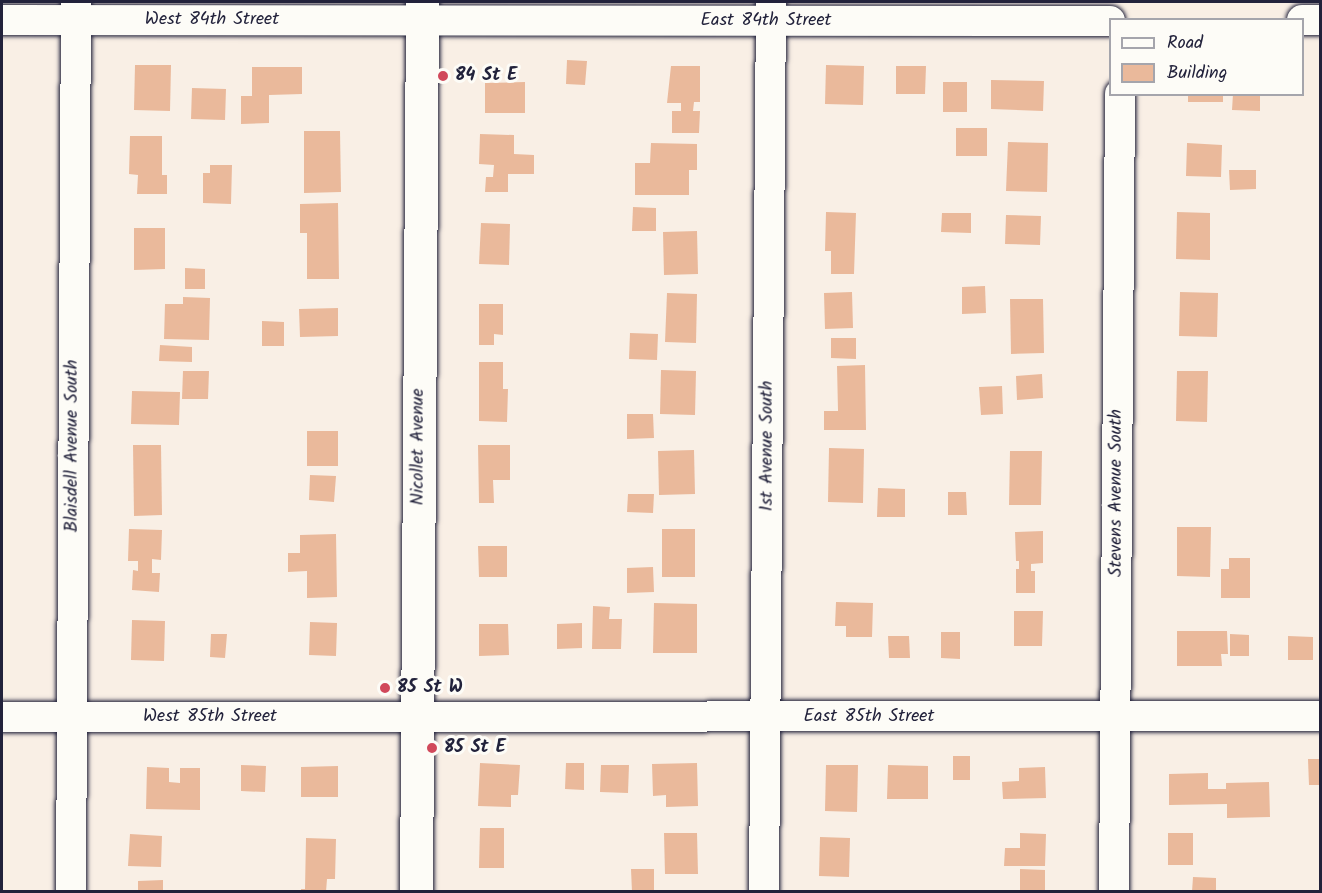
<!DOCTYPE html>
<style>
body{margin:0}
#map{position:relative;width:1322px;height:893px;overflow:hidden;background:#f9efe5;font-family:Kalam,sans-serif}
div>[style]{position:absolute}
.building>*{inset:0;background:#eab99b}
.roads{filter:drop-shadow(0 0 2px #22223b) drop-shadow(0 0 2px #22223b)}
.minor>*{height:30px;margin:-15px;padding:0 15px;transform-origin:15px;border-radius:15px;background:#fdfcf7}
.major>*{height:33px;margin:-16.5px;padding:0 16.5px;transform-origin:16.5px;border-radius:16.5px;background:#fdfcf7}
.dots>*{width:16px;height:16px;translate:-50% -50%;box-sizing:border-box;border:3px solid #fdfcf7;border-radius:50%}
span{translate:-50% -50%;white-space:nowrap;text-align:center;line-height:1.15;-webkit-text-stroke:6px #fdfcf7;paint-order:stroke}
.street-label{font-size:18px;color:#22223b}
.poi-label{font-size:18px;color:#22223b;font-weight:700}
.left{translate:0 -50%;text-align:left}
.frame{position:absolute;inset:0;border:3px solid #22223b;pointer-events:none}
.legend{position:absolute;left:1109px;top:18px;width:195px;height:78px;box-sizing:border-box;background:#fdfcf7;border:2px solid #a5a5ac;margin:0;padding:8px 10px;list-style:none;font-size:18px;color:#22223b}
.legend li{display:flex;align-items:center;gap:12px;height:30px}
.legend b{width:30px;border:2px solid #a5a5ac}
</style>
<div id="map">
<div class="building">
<i style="clip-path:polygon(567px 60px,587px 61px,585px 85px,566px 84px)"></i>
<i style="clip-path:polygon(135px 65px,171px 65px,170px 111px,134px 110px)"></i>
<i style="clip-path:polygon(826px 65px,864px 66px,863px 105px,825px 104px)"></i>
<i style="clip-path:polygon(671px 66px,700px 66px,700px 102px,694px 102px,693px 111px,700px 111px,699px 133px,672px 133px,672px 111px,681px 111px,681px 103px,667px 103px)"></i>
<i style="clip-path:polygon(896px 66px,926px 66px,925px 94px,896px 94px)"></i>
<i style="clip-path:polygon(252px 67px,302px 67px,302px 94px,269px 95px,269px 123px,241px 124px,241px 96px,252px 96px)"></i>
<i style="clip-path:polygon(991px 80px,1044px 81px,1043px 111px,991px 109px)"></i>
<i style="clip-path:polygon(525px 82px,525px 113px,485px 113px,485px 83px)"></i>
<i style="clip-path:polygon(943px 82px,967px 82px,967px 112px,943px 112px)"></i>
<i style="clip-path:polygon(192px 88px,226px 89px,225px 120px,191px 119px)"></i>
<i style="clip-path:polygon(1188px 94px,1223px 94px,1223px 102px,1188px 102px)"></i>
<i style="clip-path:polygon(1233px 94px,1260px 94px,1260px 111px,1232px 110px)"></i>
<i style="clip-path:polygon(956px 128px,987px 128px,987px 156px,956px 156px)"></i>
<i style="clip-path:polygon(304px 131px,340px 131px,341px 192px,304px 193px)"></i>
<i style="clip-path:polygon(480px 134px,514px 135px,514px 154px,534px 155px,534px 174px,508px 174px,508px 192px,485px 192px,486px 177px,493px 177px,494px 165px,479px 164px)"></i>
<i style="clip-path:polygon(130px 136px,162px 136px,162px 175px,167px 175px,167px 194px,137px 194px,138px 175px,129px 174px)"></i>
<i style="clip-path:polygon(1008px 142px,1048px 143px,1047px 192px,1006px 191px)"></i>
<i style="clip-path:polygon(651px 143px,697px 144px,697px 170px,689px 170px,689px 195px,635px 195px,635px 163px,650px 163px)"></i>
<i style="clip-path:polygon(1187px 143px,1222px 145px,1221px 177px,1186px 176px)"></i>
<i style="clip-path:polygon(210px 165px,232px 165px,231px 204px,203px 203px,203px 173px,210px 173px)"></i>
<i style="clip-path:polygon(1229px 170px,1256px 170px,1256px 189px,1230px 190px)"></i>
<i style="clip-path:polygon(338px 203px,339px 279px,307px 279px,307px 233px,300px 233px,300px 204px)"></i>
<i style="clip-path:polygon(633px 207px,656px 208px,656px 231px,632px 231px)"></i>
<i style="clip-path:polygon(826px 212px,856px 213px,854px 274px,831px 274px,831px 251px,825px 251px)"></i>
<i style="clip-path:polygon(1177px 212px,1210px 213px,1210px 260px,1176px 259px)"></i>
<i style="clip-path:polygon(942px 213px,971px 213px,971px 233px,941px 232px)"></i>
<i style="clip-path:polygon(1006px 215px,1041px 216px,1040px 245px,1005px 244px)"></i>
<i style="clip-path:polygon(481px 223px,510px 224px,509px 265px,479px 264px)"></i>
<i style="clip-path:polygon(134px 228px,165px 228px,165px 269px,134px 270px)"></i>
<i style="clip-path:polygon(697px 231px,698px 274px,664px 275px,663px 232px)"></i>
<i style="clip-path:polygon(185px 268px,205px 269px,205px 289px,185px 289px)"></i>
<i style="clip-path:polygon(985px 286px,986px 313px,962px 314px,962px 287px)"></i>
<i style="clip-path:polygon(852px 292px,853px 328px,825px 329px,824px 293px)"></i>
<i style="clip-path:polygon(1180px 292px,1218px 293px,1217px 337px,1179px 336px)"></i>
<i style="clip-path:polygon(667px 293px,697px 294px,696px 343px,665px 342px)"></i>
<i style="clip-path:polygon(183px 297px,210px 298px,209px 340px,164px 339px,165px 304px,183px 304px)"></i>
<i style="clip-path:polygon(1010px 299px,1043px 299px,1044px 353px,1011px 354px)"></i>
<i style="clip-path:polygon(479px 304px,503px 304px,503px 335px,494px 334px,494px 345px,479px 345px)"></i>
<i style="clip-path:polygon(338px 308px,338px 336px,300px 337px,299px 309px)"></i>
<i style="clip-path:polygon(262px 321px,284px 322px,284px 346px,262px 346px)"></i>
<i style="clip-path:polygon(630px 333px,658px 334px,657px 360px,629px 359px)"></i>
<i style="clip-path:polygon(831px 338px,856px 338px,856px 359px,831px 358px)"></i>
<i style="clip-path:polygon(160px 345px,192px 347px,192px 362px,159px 361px)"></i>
<i style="clip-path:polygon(479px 362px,503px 362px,503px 389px,508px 389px,507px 422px,479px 421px)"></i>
<i style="clip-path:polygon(865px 365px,866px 430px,824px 430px,824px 411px,838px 411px,837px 366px)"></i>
<i style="clip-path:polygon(661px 370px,696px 371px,695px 415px,660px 414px)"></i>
<i style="clip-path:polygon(183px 371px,209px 371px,208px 399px,182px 399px)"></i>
<i style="clip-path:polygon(1177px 371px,1208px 371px,1207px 422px,1176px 421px)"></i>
<i style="clip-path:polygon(1042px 374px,1043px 398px,1017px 400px,1016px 376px)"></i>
<i style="clip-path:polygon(1002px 386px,1003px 414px,981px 415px,979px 387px)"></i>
<i style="clip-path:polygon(132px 391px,180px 392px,179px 425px,131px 424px)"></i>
<i style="clip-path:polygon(627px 414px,653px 414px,654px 438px,627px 439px)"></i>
<i style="clip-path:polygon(307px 431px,338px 431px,338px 466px,307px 466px)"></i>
<i style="clip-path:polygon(133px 445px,161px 445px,162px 515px,134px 516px)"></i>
<i style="clip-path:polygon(478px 445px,510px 445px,510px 480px,493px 480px,494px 503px,479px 503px)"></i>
<i style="clip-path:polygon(829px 448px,864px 449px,863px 503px,828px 502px)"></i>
<i style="clip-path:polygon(694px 450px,695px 494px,659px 495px,658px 451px)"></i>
<i style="clip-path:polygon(1010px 451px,1042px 451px,1041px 505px,1009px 505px)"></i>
<i style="clip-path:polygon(310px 475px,336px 476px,334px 502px,309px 500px)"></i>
<i style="clip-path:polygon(878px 488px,905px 489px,905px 517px,877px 517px)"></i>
<i style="clip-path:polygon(948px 492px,966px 492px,967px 515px,948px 515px)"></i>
<i style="clip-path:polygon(628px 494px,654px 494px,653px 513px,627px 512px)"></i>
<i style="clip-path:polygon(1177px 527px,1211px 527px,1210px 577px,1177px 576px)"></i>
<i style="clip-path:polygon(129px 529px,162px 530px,161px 560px,152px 559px,152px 573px,160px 573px,159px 592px,132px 590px,133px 570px,138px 571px,138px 561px,128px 561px)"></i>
<i style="clip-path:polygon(662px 529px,695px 529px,695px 577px,662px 577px)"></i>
<i style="clip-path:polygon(1043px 531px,1043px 563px,1031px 564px,1031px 571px,1035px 571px,1035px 593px,1016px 593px,1016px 569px,1019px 569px,1019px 561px,1016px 561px,1015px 532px)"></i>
<i style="clip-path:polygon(336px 534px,337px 597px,307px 598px,307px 571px,288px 572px,288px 553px,300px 553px,300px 535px)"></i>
<i style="clip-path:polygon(478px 546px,507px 546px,507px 577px,479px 577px)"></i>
<i style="clip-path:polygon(1229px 558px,1250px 558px,1250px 598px,1221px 598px,1221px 569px,1229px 569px)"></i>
<i style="clip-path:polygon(653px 567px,654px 592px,627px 593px,627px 568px)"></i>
<i style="clip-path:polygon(836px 602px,873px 603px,872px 637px,846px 637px,846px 626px,835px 626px)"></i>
<i style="clip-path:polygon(654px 603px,697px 604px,697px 653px,653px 653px)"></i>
<i style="clip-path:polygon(593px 606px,610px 607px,609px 619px,622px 619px,621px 649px,592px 649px)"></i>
<i style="clip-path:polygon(1014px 611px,1043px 611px,1042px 646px,1014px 646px)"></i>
<i style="clip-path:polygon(132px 620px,165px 621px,164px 661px,131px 660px)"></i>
<i style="clip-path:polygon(310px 622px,337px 623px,336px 656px,309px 655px)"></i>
<i style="clip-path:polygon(582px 623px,582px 648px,557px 649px,557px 624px)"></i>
<i style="clip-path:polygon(479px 624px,508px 624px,509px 655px,479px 656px)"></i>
<i style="clip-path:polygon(1177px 631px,1227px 631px,1228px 654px,1221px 654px,1222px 666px,1177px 666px)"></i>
<i style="clip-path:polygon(941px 632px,960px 632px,960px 659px,941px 658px)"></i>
<i style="clip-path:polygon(211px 634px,227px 634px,225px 658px,210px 657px)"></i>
<i style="clip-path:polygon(1230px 634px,1249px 635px,1249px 656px,1230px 656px)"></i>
<i style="clip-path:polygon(888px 636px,909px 636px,910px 658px,889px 658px)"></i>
<i style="clip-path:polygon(1288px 636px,1313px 637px,1313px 660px,1288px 660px)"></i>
<i style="clip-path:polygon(953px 756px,970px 756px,970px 780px,953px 780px)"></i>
<i style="clip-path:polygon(1308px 759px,1320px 759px,1320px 785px,1309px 785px)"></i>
<i style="clip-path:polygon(480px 763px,520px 765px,518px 795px,511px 795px,511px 807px,478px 806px)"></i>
<i style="clip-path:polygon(566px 763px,584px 763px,584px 790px,565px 789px)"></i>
<i style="clip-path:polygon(697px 763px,698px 806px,666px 807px,666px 795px,653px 796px,652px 764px)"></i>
<i style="clip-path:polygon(241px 765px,266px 766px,265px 792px,241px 791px)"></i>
<i style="clip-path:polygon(601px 765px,629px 765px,628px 793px,600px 792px)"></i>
<i style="clip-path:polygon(826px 765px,858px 765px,857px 812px,825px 811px)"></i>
<i style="clip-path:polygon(888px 765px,928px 766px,928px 799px,887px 799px)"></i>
<i style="clip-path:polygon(338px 766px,338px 797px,301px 797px,301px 767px)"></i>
<i style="clip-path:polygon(147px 767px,169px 768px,169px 782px,180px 783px,180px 768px,200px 768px,200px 810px,146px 809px)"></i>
<i style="clip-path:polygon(1045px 767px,1046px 798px,1003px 799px,1002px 782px,1019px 781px,1019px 768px)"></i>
<i style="clip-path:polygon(1208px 773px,1208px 789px,1226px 789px,1226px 783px,1269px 782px,1270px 817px,1227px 818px,1227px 804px,1169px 805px,1169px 774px)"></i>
<i style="clip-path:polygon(480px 828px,504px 828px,504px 868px,479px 868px)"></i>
<i style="clip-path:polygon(664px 833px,697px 833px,698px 874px,665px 874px)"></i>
<i style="clip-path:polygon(1020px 833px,1046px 834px,1045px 866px,1004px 866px,1005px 848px,1020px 848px)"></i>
<i style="clip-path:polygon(1168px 833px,1193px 833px,1193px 865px,1168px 865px)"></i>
<i style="clip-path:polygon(130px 834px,162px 836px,161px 867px,128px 866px)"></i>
<i style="clip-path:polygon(820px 837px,850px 838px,849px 877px,819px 876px)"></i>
<i style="clip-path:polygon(306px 838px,336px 839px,335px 879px,327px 879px,326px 892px,301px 892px,301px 889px,305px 889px)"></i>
<i style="clip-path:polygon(631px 869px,654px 869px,654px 892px,632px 892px)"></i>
<i style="clip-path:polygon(1020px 869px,1045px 870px,1045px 892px,1020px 892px)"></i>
<i style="clip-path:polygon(1193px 877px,1216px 878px,1216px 892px,1192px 892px)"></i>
<i style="clip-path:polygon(163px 880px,163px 892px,138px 892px,138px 881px)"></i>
</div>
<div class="roads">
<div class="minor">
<i style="left:2px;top:20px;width:1108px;rotate:0.05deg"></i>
<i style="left:1302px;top:20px;width:18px"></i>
<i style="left:2px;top:717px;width:1318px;rotate:-0.04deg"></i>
<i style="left:71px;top:892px;width:890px;rotate:-89.68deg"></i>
<i style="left:764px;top:892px;width:890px;rotate:-89.55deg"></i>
<i style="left:1114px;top:892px;width:798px;rotate:-89.57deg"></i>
</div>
<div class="major">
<i style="left:416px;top:892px;width:890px;rotate:-89.61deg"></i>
</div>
</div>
<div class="dots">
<i style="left:443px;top:76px;background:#d1495b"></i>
<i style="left:385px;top:688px;background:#d1495b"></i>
<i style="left:432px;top:748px;background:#d1495b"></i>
</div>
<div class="street-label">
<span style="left:212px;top:20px">West 84th Street</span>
<span style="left:766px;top:21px">East 84th Street</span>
<span style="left:73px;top:446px;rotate:-90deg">Blaisdell Avenue South</span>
<span style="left:768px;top:446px;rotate:-90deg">1st Avenue South</span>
<span style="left:419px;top:447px;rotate:-90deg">Nicollet Avenue</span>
<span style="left:1117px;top:493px;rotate:-90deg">Stevens Avenue South</span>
<span style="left:210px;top:717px">West 85th Street</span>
<span style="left:869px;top:717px">East 85th Street</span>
</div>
<div class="poi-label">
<span class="left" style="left:455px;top:76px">84 St E</span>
<span class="left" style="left:397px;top:688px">85 St W</span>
<span class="left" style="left:444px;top:748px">85 St E</span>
</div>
<div class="frame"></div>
<ul class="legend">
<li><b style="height:8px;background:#fdfcf7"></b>Road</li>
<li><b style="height:16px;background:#eab99b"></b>Building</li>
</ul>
</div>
